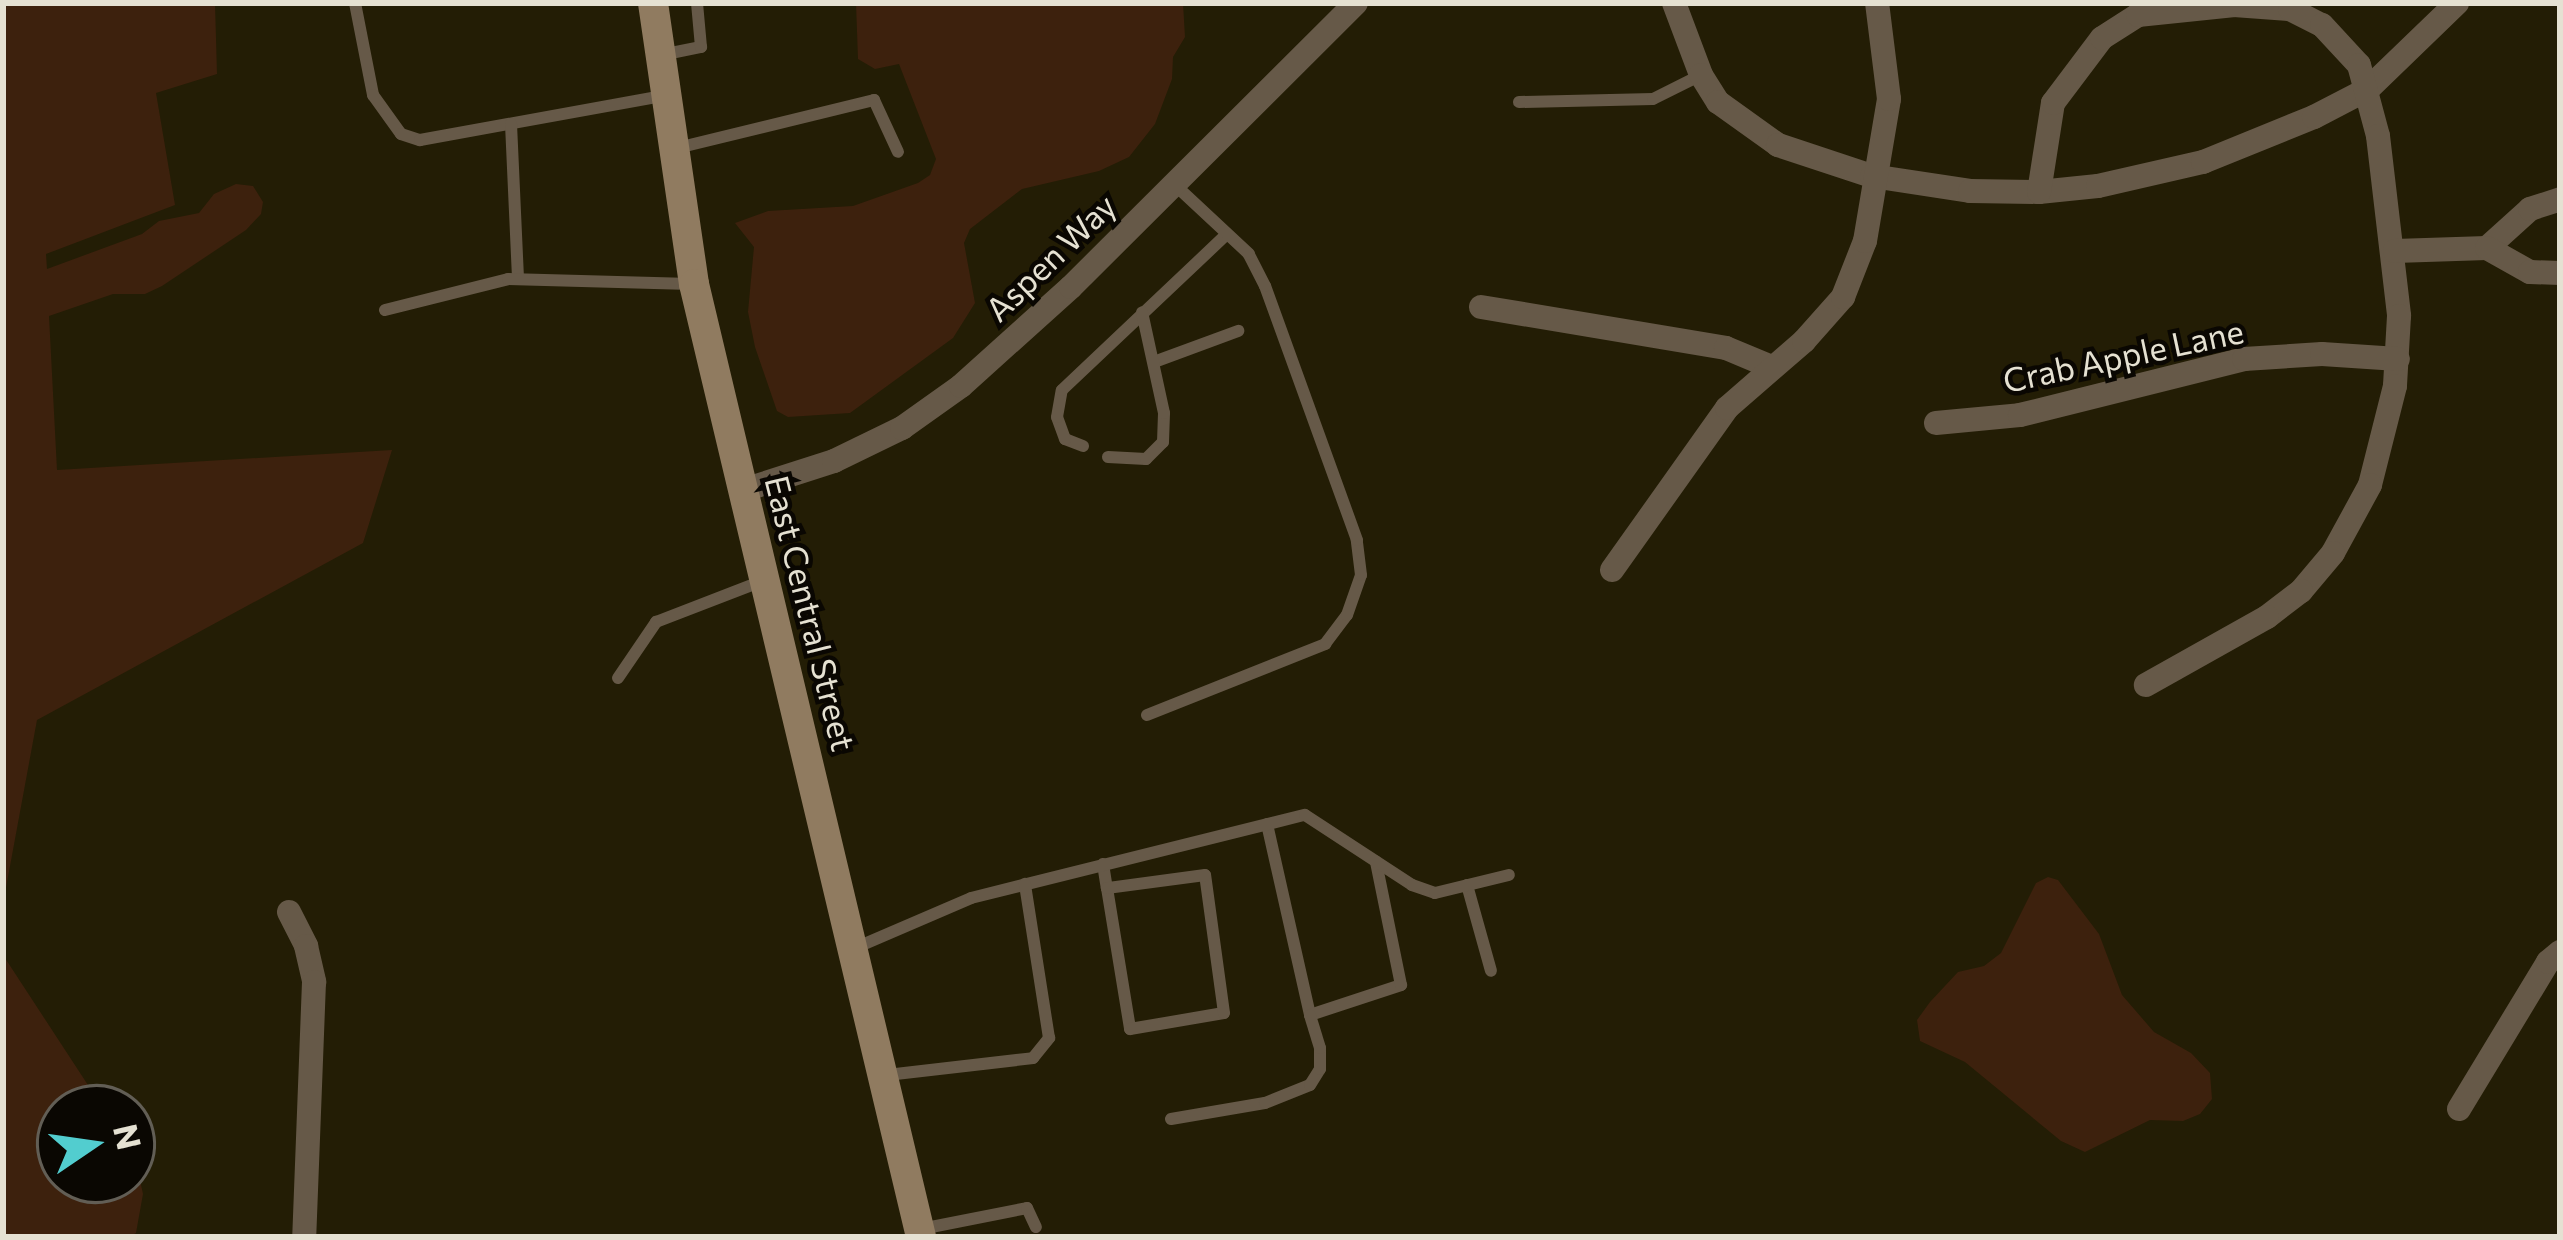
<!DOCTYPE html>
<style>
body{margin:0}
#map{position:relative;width:2563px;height:1240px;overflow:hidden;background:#231d05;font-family:Commissioner,sans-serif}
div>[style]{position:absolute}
.green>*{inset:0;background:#3d210d}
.service>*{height:12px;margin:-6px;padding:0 6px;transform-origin:6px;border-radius:6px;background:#665948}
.minor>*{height:24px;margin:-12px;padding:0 12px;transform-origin:12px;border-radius:12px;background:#665948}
.secondary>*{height:30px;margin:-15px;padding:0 15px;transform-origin:15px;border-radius:15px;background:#907b60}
span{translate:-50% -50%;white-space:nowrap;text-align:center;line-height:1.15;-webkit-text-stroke:9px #0a0702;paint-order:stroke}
.street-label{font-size:33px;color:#e5e1d2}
.frame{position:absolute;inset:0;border:6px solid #e5e1d2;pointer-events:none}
.north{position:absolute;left:36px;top:1084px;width:120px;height:120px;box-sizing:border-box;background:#0a0702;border:3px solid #625e55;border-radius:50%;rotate:77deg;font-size:33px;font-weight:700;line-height:48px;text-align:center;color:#e5e1d2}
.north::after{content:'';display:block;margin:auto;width:42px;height:54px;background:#52cdcf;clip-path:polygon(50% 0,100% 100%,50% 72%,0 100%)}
</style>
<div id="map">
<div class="green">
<i style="clip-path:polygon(3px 3px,215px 3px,217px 74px,156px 93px,175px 205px,46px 254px,47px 269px,142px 234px,159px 221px,199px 213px,214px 194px,236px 184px,253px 186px,263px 202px,261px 214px,246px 230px,162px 286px,145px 294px,113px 294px,49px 316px,57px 470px,392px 450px,363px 543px,37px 720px,3px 904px)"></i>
<i style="clip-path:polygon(856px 3px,1183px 3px,1185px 37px,1173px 57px,1172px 79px,1155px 124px,1129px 157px,1099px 171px,1022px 189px,970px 229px,964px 243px,975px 303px,953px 338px,850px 413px,788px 417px,777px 411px,755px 347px,748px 312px,754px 247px,735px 223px,768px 211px,853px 206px,918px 183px,930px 175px,936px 159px,899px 64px,875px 69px,858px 59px)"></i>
<i style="clip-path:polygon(2048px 877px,2058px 880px,2099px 934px,2122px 995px,2154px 1032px,2191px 1053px,2210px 1073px,2212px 1099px,2200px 1114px,2183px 1121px,2150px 1120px,2085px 1152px,2061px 1141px,1965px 1062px,1920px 1041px,1917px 1020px,1930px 1002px,1958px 972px,1984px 966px,2001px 953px,2036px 883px)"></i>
<i style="clip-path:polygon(3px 955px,103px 1108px,60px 1108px,60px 1180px,132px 1180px,134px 1152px,143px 1194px,136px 1233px,129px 1237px,3px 1237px)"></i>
</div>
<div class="service">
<i style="left:355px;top:3px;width:94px;rotate:78.9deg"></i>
<i style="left:373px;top:95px;width:48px;rotate:54.3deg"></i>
<i style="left:401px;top:134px;width:20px;rotate:18deg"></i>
<i style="left:420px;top:140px;width:247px;rotate:-10.3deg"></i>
<i style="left:661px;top:55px;width:41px;rotate:-11.3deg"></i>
<i style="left:701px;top:47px;width:44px;rotate:-95.2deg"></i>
<i style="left:1519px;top:102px;width:134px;rotate:-1.3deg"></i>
<i style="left:1653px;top:99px;width:54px;rotate:-26.6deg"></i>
<i style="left:511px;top:124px;width:155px;rotate:87.4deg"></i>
<i style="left:673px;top:149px;width:207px;rotate:-13.7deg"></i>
<i style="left:874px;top:100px;width:57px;rotate:65.2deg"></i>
<i style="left:385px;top:310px;width:127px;rotate:-14.1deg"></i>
<i style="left:508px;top:279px;width:183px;rotate:1.6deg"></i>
<i style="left:1154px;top:362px;width:90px;rotate:-20.3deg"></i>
<i style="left:1083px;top:446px;width:19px;rotate:-159deg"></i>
<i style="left:1065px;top:439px;width:23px;rotate:-110deg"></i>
<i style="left:1057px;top:417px;width:27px;rotate:-80deg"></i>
<i style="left:1062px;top:390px;width:226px;rotate:-43.4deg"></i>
<i style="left:1108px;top:457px;width:38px;rotate:3deg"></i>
<i style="left:1146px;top:459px;width:24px;rotate:-45deg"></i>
<i style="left:1163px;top:442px;width:29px;rotate:-88deg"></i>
<i style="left:1164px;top:413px;width:103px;rotate:-102.3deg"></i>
<i style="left:618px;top:678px;width:68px;rotate:-55.8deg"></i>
<i style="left:656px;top:622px;width:117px;rotate:-21.1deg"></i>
<i style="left:1147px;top:715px;width:192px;rotate:-21.7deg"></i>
<i style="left:1325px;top:644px;width:36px;rotate:-53deg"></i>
<i style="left:1347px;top:615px;width:42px;rotate:-70.7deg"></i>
<i style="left:1361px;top:575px;width:35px;rotate:-97deg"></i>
<i style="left:1357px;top:540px;width:270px;rotate:-109.9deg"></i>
<i style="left:1265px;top:286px;width:36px;rotate:-117deg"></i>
<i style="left:1249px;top:254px;width:103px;rotate:-137deg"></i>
<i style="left:1267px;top:824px;width:196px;rotate:77.3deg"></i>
<i style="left:1310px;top:1015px;width:96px;rotate:-18.2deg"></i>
<i style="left:1401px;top:985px;width:126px;rotate:-101.5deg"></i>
<i style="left:1103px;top:864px;width:24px;rotate:81deg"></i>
<i style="left:1107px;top:888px;width:143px;rotate:80.7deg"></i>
<i style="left:1130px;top:1029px;width:95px;rotate:-9.7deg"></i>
<i style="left:1224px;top:1013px;width:139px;rotate:-97.8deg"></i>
<i style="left:1205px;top:875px;width:99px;rotate:172.4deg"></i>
<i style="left:1467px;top:885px;width:89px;rotate:74.4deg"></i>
<i style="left:855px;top:948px;width:126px;rotate:-23.3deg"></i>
<i style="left:971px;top:898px;width:344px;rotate:-14deg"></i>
<i style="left:1305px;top:815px;width:128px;rotate:33.2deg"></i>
<i style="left:1412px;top:885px;width:24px;rotate:19deg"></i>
<i style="left:1435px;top:893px;width:76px;rotate:-13.7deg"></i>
<i style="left:887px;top:1075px;width:147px;rotate:-6.6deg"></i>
<i style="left:1033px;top:1058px;width:26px;rotate:-51deg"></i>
<i style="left:1049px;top:1038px;width:156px;rotate:-98.9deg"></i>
<i style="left:1171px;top:1119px;width:95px;rotate:-9.7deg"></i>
<i style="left:1265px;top:1103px;width:48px;rotate:-21.8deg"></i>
<i style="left:1310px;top:1085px;width:19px;rotate:-58deg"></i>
<i style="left:1320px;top:1069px;width:21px;rotate:-90deg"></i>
<i style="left:1320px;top:1048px;width:34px;rotate:-107deg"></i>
<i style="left:921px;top:1229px;width:108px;rotate:-11.2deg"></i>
<i style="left:1027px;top:1208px;width:21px;rotate:65deg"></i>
</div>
<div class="minor">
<i style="left:1674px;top:3px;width:77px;rotate:69.4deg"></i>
<i style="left:1701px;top:75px;width:32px;rotate:58deg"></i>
<i style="left:1718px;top:102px;width:74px;rotate:35.6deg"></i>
<i style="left:1778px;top:145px;width:99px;rotate:18.3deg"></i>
<i style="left:1872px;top:176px;width:99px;rotate:8.7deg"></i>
<i style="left:1970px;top:191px;width:69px;rotate:0.8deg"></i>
<i style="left:2039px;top:192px;width:59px;rotate:-5.8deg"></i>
<i style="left:2098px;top:186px;width:108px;rotate:-12.9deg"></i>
<i style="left:2203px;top:162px;width:120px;rotate:-22.1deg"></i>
<i style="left:2314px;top:117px;width:61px;rotate:-27.4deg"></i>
<i style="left:2368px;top:89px;width:124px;rotate:-44deg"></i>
<i style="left:2039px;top:192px;width:90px;rotate:-81.1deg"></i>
<i style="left:2053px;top:103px;width:81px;rotate:-53deg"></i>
<i style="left:2102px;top:38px;width:43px;rotate:-32.6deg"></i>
<i style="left:2138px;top:15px;width:97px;rotate:-5.9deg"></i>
<i style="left:2234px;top:5px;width:56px;rotate:4.1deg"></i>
<i style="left:2290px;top:9px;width:36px;rotate:27deg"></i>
<i style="left:2322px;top:25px;width:54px;rotate:47.2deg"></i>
<i style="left:2359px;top:65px;width:73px;rotate:75deg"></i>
<i style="left:2378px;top:136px;width:181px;rotate:83.3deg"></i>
<i style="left:2399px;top:316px;width:70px;rotate:93.3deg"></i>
<i style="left:2395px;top:386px;width:102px;rotate:104.2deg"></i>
<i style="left:2370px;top:485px;width:77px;rotate:118.6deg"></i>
<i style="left:2333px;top:553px;width:50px;rotate:130.1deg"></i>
<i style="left:2301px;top:591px;width:43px;rotate:142.6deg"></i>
<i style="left:2267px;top:617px;width:139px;rotate:150.7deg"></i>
<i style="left:2487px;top:248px;width:58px;rotate:-42.2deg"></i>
<i style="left:2530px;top:209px;width:32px;rotate:-18deg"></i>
<i style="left:2395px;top:251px;width:92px;rotate:-1.9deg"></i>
<i style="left:2487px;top:248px;width:49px;rotate:29.2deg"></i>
<i style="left:2530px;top:272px;width:30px;rotate:2deg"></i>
<i style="left:1481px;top:307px;width:248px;rotate:9.5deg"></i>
<i style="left:1726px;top:348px;width:47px;rotate:22.7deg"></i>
<i style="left:1936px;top:423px;width:84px;rotate:-5.4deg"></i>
<i style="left:2020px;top:415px;width:231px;rotate:-14deg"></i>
<i style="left:2244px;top:359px;width:78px;rotate:-3.7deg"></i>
<i style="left:2322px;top:354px;width:76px;rotate:3.8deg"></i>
<i style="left:744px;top:490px;width:95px;rotate:-17.9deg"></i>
<i style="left:834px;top:461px;width:76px;rotate:-25.9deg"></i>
<i style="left:902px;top:428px;width:72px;rotate:-35.4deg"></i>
<i style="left:961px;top:386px;width:148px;rotate:-42deg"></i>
<i style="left:1071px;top:287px;width:402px;rotate:-44.9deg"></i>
<i style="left:1612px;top:570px;width:199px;rotate:-54.6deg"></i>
<i style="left:1727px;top:408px;width:102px;rotate:-41deg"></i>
<i style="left:1804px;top:341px;width:59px;rotate:-48.4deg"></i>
<i style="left:1843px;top:297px;width:60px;rotate:-68.6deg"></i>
<i style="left:1865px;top:241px;width:144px;rotate:-80.4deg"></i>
<i style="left:1889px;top:99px;width:97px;rotate:-97.1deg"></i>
<i style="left:289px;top:912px;width:38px;rotate:63deg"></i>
<i style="left:306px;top:946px;width:37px;rotate:77deg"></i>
<i style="left:314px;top:982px;width:255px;rotate:92.2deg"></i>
<i style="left:2459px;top:1109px;width:172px;rotate:-58.8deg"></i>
<i style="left:2548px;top:962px;width:16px;rotate:-40deg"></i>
</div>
<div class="secondary">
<i style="left:653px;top:3px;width:284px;rotate:81.7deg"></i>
<i style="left:694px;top:284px;width:980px;rotate:76.6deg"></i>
</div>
<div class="street-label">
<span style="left:1050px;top:257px;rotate:-44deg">Aspen Way</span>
<span style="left:2123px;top:355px;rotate:-12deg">Crab Apple Lane</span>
<span style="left:811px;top:613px;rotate:76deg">East Central Street</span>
</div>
<div class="frame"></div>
<div class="north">N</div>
</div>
